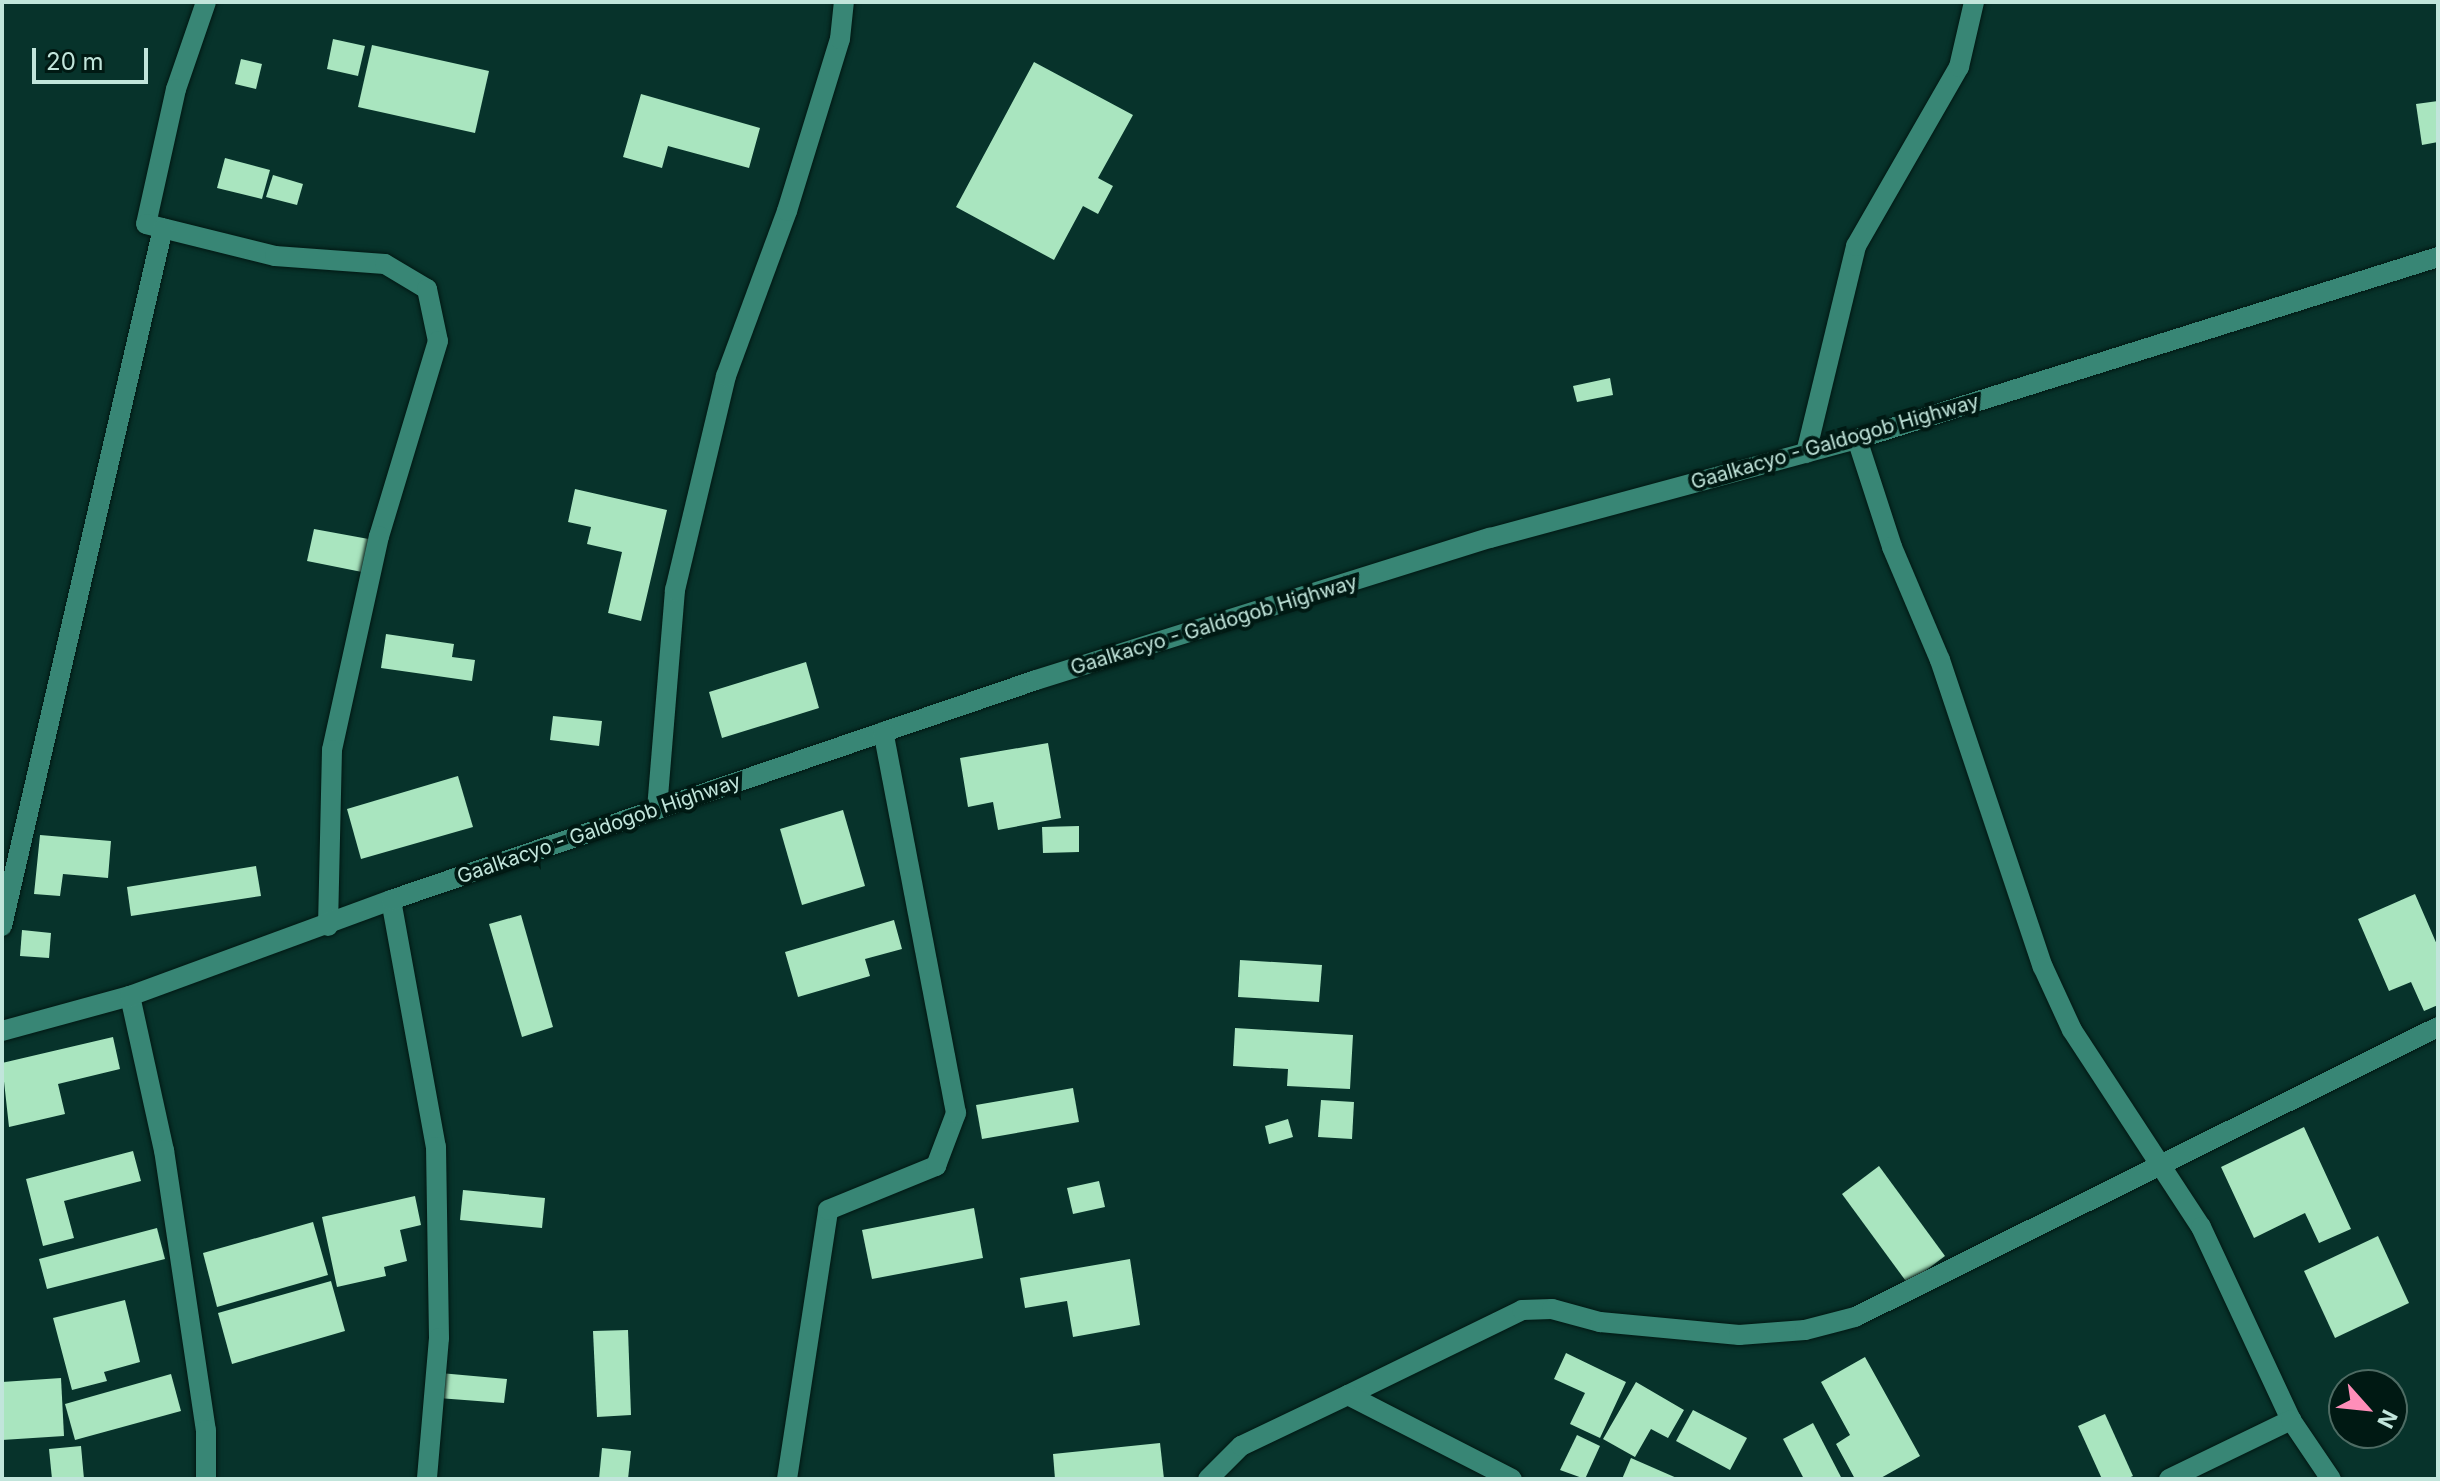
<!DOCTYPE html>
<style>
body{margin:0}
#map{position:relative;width:2440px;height:1481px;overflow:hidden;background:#07332b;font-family:Inter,sans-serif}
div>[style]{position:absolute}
.building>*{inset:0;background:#a9e5bf}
.roads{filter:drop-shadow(0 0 2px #021813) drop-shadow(0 0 2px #021813)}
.minor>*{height:20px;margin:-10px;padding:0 10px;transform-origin:10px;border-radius:10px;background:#388675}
span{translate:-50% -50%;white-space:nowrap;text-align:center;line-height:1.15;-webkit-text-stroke:8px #001913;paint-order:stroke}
.street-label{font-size:20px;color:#c1e5db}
.frame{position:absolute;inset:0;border:4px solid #c1e5db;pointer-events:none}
.north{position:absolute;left:2328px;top:1369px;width:80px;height:80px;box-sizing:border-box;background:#001913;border:2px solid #4d6b63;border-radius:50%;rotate:117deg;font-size:22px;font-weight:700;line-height:32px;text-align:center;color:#c1e5db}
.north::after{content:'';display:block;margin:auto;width:28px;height:36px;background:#ff8eb9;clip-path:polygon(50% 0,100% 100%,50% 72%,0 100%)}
.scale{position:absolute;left:32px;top:48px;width:116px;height:36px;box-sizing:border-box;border:4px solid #c1e5db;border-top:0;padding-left:10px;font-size:24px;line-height:28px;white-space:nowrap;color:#c1e5db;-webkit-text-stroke:6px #001913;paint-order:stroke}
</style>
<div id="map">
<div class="building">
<i style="clip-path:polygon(333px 39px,365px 46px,358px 76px,327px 69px)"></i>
<i style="clip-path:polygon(372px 45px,489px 71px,475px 133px,358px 107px)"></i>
<i style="clip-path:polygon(241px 59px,262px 64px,256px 89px,235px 84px)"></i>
<i style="clip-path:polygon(1034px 62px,1133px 115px,1098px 178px,1113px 186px,1098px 214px,1083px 206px,1054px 260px,956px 207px)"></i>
<i style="clip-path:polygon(641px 94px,760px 128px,749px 168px,668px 146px,662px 168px,623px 157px)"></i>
<i style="clip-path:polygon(2438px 101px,2438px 142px,2422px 145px,2416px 104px)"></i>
<i style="clip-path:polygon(225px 158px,270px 170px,262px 199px,217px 188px)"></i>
<i style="clip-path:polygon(273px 175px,303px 184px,297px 205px,266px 197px)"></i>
<i style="clip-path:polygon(1610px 378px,1613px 395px,1577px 402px,1573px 386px)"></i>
<i style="clip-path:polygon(575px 489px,667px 510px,641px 621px,608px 613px,622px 552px,587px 544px,591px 527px,568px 522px)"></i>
<i style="clip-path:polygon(314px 529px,374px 540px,367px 573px,307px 561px)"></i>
<i style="clip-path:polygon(386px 634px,454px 644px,452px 657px,475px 660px,472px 681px,381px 668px)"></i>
<i style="clip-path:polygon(806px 662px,819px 708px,722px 738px,709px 692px)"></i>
<i style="clip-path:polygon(553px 716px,602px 721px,599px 746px,550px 740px)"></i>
<i style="clip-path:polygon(1048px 743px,1061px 818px,998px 830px,993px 802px,968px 807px,960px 758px)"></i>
<i style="clip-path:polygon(458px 776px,473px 827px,361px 859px,347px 809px)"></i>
<i style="clip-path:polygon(843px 810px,865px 886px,802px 905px,780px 829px)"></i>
<i style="clip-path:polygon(1079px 826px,1079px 852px,1043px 853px,1042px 827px)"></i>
<i style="clip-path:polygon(40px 835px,111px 841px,108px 878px,63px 874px,60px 896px,34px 894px)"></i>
<i style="clip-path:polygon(256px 866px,261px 896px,131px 916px,127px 887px)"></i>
<i style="clip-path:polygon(2415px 894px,2438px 947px,2438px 1005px,2424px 1011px,2411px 982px,2389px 991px,2358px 919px)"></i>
<i style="clip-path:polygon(521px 915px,553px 1027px,522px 1037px,489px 924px)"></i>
<i style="clip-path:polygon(894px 920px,902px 949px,865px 959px,870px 976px,798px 997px,785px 952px)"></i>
<i style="clip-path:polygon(22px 930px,51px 933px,49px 958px,20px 956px)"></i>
<i style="clip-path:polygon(1240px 960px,1322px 965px,1319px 1002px,1238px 997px)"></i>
<i style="clip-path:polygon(1235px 1028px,1353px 1035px,1350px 1089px,1287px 1086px,1288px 1069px,1233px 1066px)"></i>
<i style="clip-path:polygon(113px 1037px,120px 1069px,58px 1084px,65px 1114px,9px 1127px,2px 1063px)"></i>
<i style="clip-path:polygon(1073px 1088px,1079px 1122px,982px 1139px,976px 1105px)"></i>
<i style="clip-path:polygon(1321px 1100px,1354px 1102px,1352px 1139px,1318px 1137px)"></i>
<i style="clip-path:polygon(1288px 1119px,1293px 1137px,1269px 1144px,1265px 1126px)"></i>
<i style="clip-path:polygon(2304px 1127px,2351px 1229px,2319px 1243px,2305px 1213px,2254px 1238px,2221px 1167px)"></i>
<i style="clip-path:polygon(133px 1151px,141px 1181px,64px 1201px,74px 1238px,43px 1246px,26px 1179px)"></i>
<i style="clip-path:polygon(1879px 1166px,1945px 1256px,1908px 1284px,1842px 1194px)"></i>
<i style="clip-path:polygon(1099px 1181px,1105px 1207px,1073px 1214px,1067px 1188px)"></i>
<i style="clip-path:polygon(463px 1190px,545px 1198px,542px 1228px,460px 1220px)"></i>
<i style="clip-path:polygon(415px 1196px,421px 1225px,400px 1230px,407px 1261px,384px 1267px,386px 1276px,337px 1287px,322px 1217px)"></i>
<i style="clip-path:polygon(974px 1208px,983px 1258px,872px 1279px,862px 1230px)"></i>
<i style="clip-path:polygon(313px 1222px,328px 1275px,217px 1307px,203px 1253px)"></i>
<i style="clip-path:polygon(157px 1228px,165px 1259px,47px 1289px,39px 1259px)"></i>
<i style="clip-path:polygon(2378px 1236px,2409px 1303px,2335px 1338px,2304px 1271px)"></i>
<i style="clip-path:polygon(1130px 1259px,1140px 1325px,1073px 1337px,1067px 1301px,1025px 1308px,1020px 1278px)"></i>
<i style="clip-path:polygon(331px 1281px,345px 1331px,232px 1364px,218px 1313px)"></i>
<i style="clip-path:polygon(125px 1300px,140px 1362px,104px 1372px,107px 1381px,72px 1390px,53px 1318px)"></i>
<i style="clip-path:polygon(628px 1330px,631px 1415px,597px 1417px,593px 1331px)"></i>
<i style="clip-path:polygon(1566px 1353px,1626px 1382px,1600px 1438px,1570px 1424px,1585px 1393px,1554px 1379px)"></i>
<i style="clip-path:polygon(1865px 1357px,1920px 1456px,1879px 1479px,1855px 1479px,1836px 1444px,1850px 1435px,1821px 1382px)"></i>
<i style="clip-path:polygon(440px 1373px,507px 1379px,504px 1403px,438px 1398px)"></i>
<i style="clip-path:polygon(171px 1374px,181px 1411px,75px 1440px,65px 1404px)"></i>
<i style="clip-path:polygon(61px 1378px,64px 1436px,2px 1440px,2px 1382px)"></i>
<i style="clip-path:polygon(1636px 1382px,1684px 1410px,1668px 1438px,1651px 1429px,1635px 1457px,1603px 1439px)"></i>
<i style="clip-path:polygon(1693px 1410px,1747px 1438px,1730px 1470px,1676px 1441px)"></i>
<i style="clip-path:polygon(2105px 1414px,2133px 1476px,2126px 1479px,2102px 1479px,2078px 1426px)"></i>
<i style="clip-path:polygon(1813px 1423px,1842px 1479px,1804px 1479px,1783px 1439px)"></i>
<i style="clip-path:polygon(1577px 1435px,1600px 1446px,1585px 1479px,1560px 1470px)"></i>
<i style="clip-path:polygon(1160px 1443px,1164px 1479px,1055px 1479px,1053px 1454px)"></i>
<i style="clip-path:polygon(81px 1446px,84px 1479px,52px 1479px,49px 1449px)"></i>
<i style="clip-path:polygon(602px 1448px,631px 1451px,628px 1479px,599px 1479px)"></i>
<i style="clip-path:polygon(1631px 1458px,1679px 1479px,1622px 1479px)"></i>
</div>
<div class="roads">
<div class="minor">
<i style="left:206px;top:2px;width:92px;rotate:109deg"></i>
<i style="left:176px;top:89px;width:138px;rotate:102.5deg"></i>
<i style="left:146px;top:224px;width:133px;rotate:13.9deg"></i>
<i style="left:275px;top:256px;width:110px;rotate:4.2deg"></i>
<i style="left:385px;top:264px;width:49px;rotate:30.8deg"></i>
<i style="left:427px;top:289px;width:53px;rotate:78.1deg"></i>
<i style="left:438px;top:341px;width:204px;rotate:106.8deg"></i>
<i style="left:379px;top:536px;width:219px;rotate:102.4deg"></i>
<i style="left:332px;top:750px;width:176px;rotate:91.3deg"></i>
<i style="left:1857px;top:439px;width:114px;rotate:72deg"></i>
<i style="left:1892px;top:547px;width:123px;rotate:67deg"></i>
<i style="left:1940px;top:660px;width:324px;rotate:71.5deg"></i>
<i style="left:2043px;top:967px;width:69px;rotate:65.3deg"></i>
<i style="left:2072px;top:1030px;width:235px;rotate:56.8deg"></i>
<i style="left:2201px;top:1227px;width:213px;rotate:65deg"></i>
<i style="left:1806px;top:453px;width:213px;rotate:-76.4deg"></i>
<i style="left:1856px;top:246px;width:207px;rotate:-60.1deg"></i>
<i style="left:1959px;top:67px;width:67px;rotate:-77deg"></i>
<i style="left:657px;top:809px;width:220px;rotate:-85.3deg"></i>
<i style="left:675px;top:590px;width:220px;rotate:-76.6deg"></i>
<i style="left:726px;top:376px;width:176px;rotate:-69.7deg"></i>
<i style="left:787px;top:211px;width:180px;rotate:-72.9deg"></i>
<i style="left:840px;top:39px;width:37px;rotate:-84deg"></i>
<i style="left:391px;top:900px;width:251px;rotate:79.7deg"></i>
<i style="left:436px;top:1147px;width:191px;rotate:89.1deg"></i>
<i style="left:439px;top:1338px;width:142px;rotate:94.9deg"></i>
<i style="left:2px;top:926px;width:716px;rotate:-77.01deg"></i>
<i style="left:130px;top:996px;width:158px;rotate:77.6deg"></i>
<i style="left:164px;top:1150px;width:283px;rotate:81.5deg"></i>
<i style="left:206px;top:1430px;width:49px;rotate:90deg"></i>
<i style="left:2px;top:1031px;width:133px;rotate:-15.3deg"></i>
<i style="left:130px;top:996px;width:278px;rotate:-20.2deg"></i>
<i style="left:391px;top:900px;width:681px;rotate:-18.83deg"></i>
<i style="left:1036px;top:680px;width:476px;rotate:-17.4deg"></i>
<i style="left:1490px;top:538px;width:380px;rotate:-15.1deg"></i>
<i style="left:1857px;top:439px;width:609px;rotate:-17.39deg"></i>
<i style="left:1348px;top:1395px;width:194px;rotate:-26deg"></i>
<i style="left:1522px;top:1310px;width:30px;rotate:-2deg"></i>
<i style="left:1552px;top:1309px;width:50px;rotate:15.2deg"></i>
<i style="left:1600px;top:1322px;width:140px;rotate:5.3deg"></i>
<i style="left:1739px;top:1335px;width:66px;rotate:-4.3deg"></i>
<i style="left:1805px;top:1330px;width:52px;rotate:-14.6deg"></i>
<i style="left:1855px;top:1317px;width:651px;rotate:-26.45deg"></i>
<i style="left:787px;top:1479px;width:272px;rotate:-81.3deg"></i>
<i style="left:828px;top:1210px;width:117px;rotate:-22.2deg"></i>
<i style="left:936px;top:1166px;width:57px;rotate:-69.3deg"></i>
<i style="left:956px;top:1113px;width:388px;rotate:-100.8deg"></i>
<i style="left:1208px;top:1479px;width:47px;rotate:-45deg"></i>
<i style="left:1241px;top:1446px;width:119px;rotate:-25.5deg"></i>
<i style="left:1348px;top:1395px;width:184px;rotate:27.1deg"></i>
<i style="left:2169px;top:1479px;width:136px;rotate:-25.8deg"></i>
<i style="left:2291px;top:1420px;width:71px;rotate:55.9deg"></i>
</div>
</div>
<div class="street-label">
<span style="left:1835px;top:442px;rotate:-16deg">Gaalkacyo - Galdogob Highway</span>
<span style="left:1214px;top:625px;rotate:-17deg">Gaalkacyo - Galdogob Highway</span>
<span style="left:599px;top:829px;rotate:-19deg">Gaalkacyo - Galdogob Highway</span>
</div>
<div class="frame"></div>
<div class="north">N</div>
<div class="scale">20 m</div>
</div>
